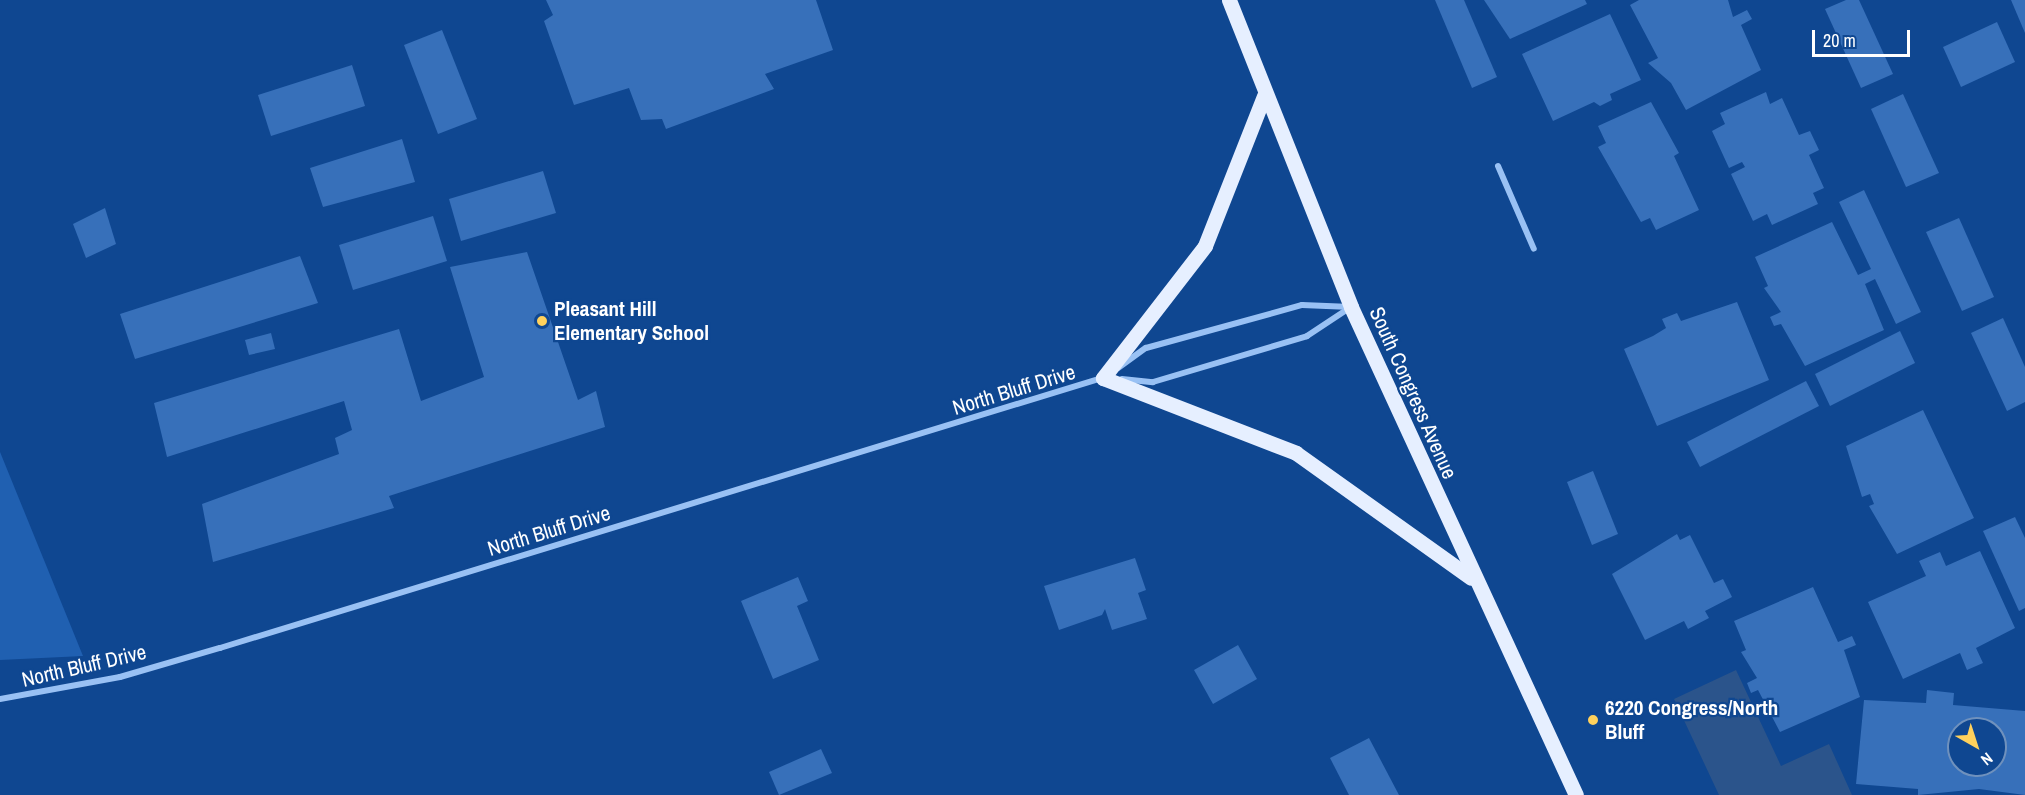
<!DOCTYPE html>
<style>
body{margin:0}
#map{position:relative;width:2025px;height:795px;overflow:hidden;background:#0f4791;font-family:"Archivo Narrow",sans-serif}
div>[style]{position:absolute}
.green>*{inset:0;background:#2060b1}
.water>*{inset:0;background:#2b548b}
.building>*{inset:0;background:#3770ba}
.street>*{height:6px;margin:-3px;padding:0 3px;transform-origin:3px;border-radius:3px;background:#99c1f4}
.primary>*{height:15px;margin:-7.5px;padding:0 7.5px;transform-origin:7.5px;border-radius:7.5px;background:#e6efff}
.dots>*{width:16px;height:16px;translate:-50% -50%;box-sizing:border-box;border:3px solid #0f4791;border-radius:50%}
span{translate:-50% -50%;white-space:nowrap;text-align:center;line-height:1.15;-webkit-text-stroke:4.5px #0f4791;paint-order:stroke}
.poi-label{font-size:21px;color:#fff;font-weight:700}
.left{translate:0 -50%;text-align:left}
.street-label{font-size:21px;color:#fff}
.north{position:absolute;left:1947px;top:717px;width:60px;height:60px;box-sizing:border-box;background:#0f4791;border:2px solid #6f91bd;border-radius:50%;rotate:141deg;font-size:16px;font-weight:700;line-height:24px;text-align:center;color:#fff}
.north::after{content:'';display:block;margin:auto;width:21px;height:27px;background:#ffd15c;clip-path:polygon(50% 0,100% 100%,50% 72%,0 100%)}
.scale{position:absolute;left:1812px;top:30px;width:98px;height:27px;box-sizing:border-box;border:3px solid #fff;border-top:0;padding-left:8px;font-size:18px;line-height:21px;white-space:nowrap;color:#fff;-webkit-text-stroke:4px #0f4791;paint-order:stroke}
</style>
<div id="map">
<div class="green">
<i style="clip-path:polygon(0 452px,83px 656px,0 660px)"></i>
</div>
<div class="water">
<i style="clip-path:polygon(1736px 670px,1781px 766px,1829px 744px,1852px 795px,1719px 795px,1674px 699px)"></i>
</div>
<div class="building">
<i style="clip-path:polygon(546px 0,816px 0,833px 50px,765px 74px,774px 89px,666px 129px,662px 119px,641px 120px,629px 88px,574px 105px,544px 21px,553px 15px)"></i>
<i style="clip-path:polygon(1435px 0,1464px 0,1497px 77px,1472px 88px)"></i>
<i style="clip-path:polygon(1484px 0,1585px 0,1587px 4px,1510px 39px)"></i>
<i style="clip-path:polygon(1639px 0,1728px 0,1733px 17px,1747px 10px,1752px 19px,1741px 25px,1761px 70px,1686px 110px,1671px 83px,1648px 63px,1658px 58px,1630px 5px)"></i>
<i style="clip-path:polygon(1846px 0,1859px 0,1893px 74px,1861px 88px,1825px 9px)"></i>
<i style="clip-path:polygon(2011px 0,2025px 0,2025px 33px)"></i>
<i style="clip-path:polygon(1610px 14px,1641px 80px,1610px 94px,1612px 100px,1600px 106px,1594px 102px,1553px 121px,1522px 54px)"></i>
<i style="clip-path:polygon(1997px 22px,2015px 62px,1961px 87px,1943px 47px)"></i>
<i style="clip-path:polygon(442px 30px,477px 119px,438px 134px,404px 45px)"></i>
<i style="clip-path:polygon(352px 65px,365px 106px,271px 136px,258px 95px)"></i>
<i style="clip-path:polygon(1766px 92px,1770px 104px,1782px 98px,1799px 135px,1810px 131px,1819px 150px,1809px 155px,1824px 188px,1813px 193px,1818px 204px,1772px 225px,1767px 214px,1753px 221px,1731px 174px,1745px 167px,1742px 162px,1729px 168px,1712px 131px,1725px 124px,1720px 113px)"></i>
<i style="clip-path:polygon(1903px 94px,1939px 173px,1906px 187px,1871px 109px)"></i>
<i style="clip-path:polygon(1651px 102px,1679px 153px,1674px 156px,1699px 210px,1656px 230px,1650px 218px,1641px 222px,1598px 147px,1606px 143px,1598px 126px)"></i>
<i style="clip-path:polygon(402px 139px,415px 182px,323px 207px,310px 168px)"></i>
<i style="clip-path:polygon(543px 171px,556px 213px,461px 241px,449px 199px)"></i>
<i style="clip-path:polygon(1864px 190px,1921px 312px,1896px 324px,1875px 279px,1865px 284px,1884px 330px,1805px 366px,1781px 324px,1774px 326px,1770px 317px,1781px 312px,1764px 288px,1768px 286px,1755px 257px,1832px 222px,1858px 275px,1871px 269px,1839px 202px)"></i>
<i style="clip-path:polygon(105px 208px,116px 244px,86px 258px,73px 224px)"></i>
<i style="clip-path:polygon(433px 216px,447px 261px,353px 290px,339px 245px)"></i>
<i style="clip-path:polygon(1959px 218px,1994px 297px,1962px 311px,1926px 232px)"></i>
<i style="clip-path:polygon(527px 252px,578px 400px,596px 391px,605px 427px,389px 496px,394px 508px,213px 562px,202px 504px,339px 454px,335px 438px,352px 430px,344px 401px,167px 457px,154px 403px,399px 329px,421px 401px,484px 377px,450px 267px)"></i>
<i style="clip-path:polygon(300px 256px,318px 303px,135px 359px,120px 314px)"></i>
<i style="clip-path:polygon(1737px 302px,1769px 380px,1657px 426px,1624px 349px,1653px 336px,1666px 328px,1662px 319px,1677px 313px,1681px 321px)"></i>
<i style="clip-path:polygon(2003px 318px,2025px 367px,2025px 402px,2007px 411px,1971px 333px)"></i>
<i style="clip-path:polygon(1900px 331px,1915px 363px,1830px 406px,1815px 374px)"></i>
<i style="clip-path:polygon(271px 333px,275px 349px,249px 355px,245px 340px)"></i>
<i style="clip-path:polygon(1806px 381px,1819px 406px,1700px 467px,1687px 442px)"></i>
<i style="clip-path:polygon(1923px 410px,1974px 518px,1897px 554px,1869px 506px,1874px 504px,1870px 494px,1862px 497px,1846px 446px)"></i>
<i style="clip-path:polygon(1593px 471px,1618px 534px,1592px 545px,1567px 482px)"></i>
<i style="clip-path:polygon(2015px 517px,2025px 538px,2025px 608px,2019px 611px,1983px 531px)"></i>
<i style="clip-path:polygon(1677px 534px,1680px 540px,1690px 535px,1714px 583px,1723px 579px,1732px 597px,1705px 611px,1709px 618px,1688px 629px,1684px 621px,1645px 640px,1612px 574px)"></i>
<i style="clip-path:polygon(1980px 551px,2015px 628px,1976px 648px,1983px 663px,1967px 670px,1960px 653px,1903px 679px,1868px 602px,1926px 576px,1919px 561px,1940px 552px,1946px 566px)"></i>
<i style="clip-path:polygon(1135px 558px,1146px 590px,1138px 593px,1147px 619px,1112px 630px,1105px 609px,1102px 615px,1059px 630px,1044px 586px)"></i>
<i style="clip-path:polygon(798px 577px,808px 601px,797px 606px,819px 660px,773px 679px,741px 601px)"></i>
<i style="clip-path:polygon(1813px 587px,1838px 642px,1852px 636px,1856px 645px,1844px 650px,1860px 697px,1780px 732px,1758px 690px,1751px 693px,1747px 683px,1757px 678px,1741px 652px,1746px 650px,1734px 621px)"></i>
<i style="clip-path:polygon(1238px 645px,1257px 679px,1213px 704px,1194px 670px)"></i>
<i style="clip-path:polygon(evenodd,1927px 690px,1954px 693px,1953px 705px,2025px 711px,2025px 795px,1979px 789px,1918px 795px,1918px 789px,1856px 784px,1864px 700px,1926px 703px,1927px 690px,1959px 729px,1995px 729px,1995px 765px,1959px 765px,1959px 729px)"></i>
<i style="clip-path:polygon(1369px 738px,1399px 795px,1349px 795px,1330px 758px)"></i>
<i style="clip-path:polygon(821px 749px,832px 773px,779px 795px,769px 772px)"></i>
</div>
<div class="street">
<i style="left:1498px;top:166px;width:90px;rotate:66.6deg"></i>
<i style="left:1118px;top:368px;width:34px;rotate:-36deg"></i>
<i style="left:1146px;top:348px;width:162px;rotate:-15.4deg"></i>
<i style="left:1302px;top:305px;width:49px;rotate:2.3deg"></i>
<i style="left:1122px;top:379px;width:31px;rotate:6deg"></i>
<i style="left:1153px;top:382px;width:161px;rotate:-16.6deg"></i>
<i style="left:1307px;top:336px;width:53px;rotate:-33.4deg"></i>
<i style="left:0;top:699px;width:122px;rotate:-10.4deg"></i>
<i style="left:120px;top:677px;width:104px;rotate:-16.2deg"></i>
<i style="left:220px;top:648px;width:922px;rotate:-17.02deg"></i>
</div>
<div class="primary">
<i style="left:1229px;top:0;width:330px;rotate:68.3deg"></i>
<i style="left:1351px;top:307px;width:537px;rotate:65.25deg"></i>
<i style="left:1264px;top:96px;width:161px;rotate:111.5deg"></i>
<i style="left:1205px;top:246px;width:167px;rotate:127.7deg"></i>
<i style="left:1103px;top:378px;width:207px;rotate:21.2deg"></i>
<i style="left:1296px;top:453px;width:215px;rotate:35.5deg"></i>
</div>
<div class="dots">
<i style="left:542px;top:321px;background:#ffd15c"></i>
<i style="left:1593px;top:720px;background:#ffd15c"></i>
</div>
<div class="poi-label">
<span class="left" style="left:554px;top:321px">Pleasant Hill<br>Elementary School</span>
<span class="left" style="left:1605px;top:720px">6220 Congress/North<br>Bluff</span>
</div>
<div class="street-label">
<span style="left:1014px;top:390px;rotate:-17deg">North Bluff Drive</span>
<span style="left:1413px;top:393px;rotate:66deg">South Congress Avenue</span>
<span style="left:549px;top:531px;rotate:-17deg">North Bluff Drive</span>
<span style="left:84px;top:666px;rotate:-13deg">North Bluff Drive</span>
</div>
<div class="north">N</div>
<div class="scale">20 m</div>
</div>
